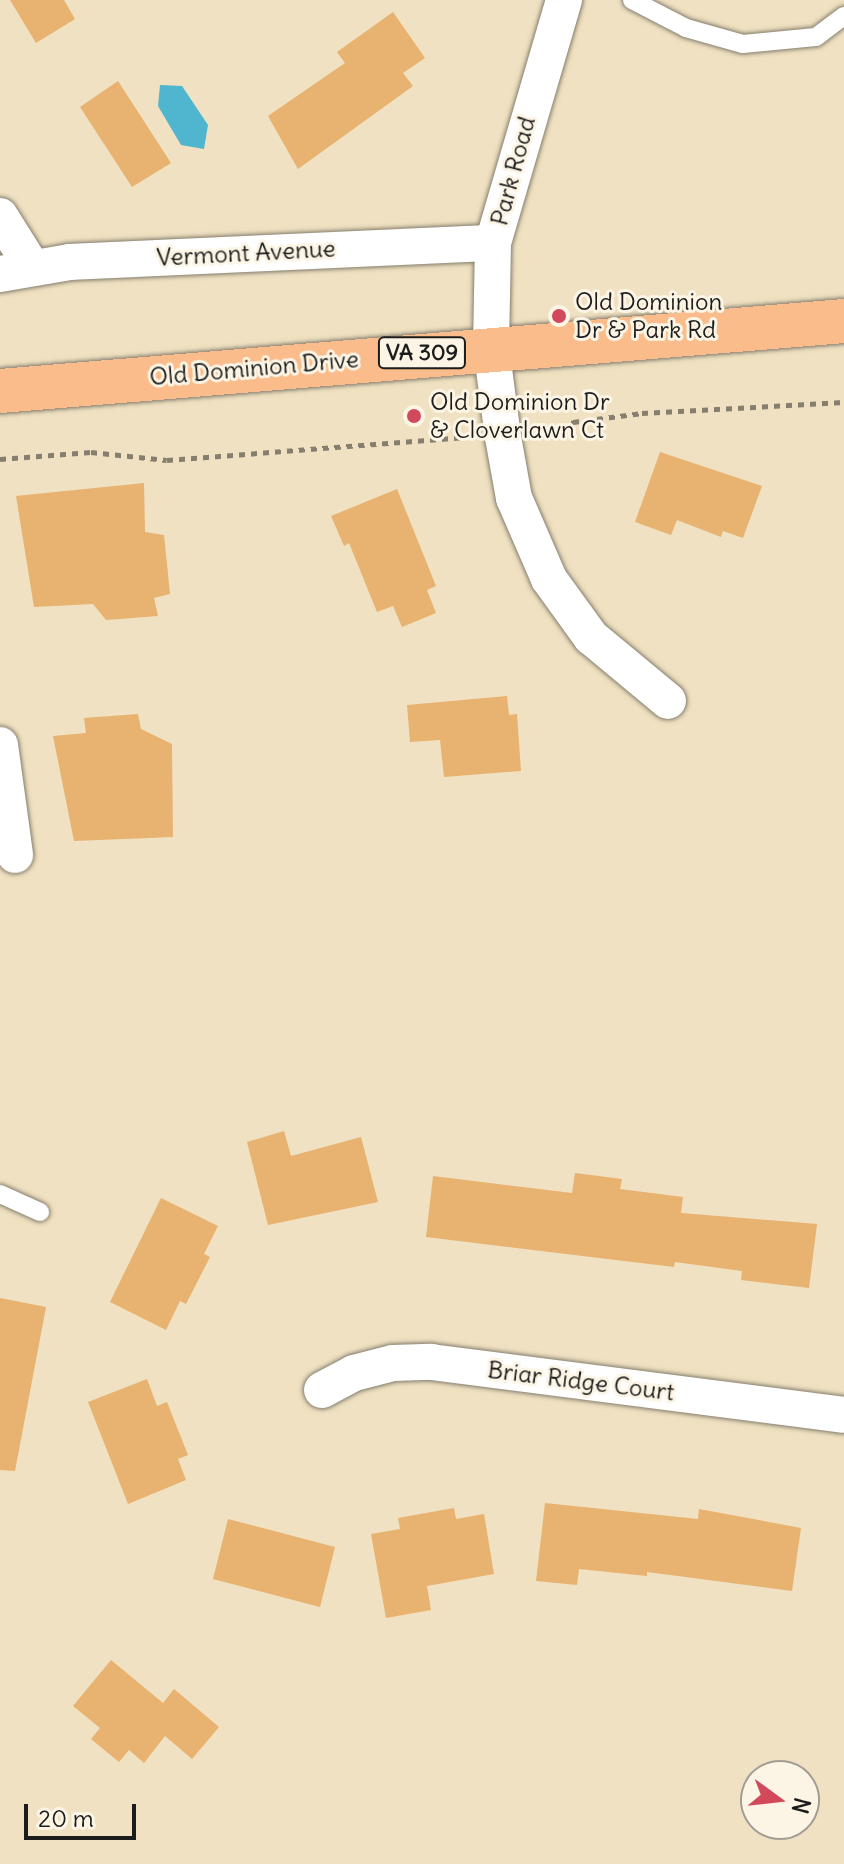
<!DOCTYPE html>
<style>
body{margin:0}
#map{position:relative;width:844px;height:1864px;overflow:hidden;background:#efe1c1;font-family:Delius,sans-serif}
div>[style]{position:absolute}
.water>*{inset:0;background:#50b5cf}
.building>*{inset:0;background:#e8b270}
.path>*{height:5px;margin-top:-2.5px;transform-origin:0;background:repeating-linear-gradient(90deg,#867e6e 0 6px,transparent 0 12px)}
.roads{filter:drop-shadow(0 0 2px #867e6e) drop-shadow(0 0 2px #867e6e)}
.lane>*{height:18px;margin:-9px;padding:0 9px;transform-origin:9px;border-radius:9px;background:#fff}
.street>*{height:36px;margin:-18px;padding:0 18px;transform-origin:18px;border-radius:18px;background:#fff}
.primary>*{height:44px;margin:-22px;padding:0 22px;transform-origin:22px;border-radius:22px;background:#f9bc8a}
.dots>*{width:22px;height:22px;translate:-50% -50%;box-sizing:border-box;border:4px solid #fcf5e5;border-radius:50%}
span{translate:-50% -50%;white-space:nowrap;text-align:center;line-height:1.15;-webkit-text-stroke:6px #fcf5e5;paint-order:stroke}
.shield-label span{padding:2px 6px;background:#fcf5e5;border:2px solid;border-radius:6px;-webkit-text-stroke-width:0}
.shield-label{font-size:22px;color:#1c1c1c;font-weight:700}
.street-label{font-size:24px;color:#1c1c1c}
.poi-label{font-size:24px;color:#1c1c1c}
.left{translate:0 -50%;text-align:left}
.north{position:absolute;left:740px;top:1760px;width:80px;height:80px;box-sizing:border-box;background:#fcf5e5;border:2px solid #a29e95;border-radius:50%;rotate:105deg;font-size:22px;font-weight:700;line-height:32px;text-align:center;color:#1c1c1c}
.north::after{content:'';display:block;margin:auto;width:28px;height:36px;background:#d1495b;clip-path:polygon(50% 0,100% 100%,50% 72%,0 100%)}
.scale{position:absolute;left:24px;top:1804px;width:112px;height:36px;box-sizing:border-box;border:4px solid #1c1c1c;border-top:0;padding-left:10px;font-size:24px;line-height:28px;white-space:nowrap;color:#1c1c1c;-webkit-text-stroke:6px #fcf5e5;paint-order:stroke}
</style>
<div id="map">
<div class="water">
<i style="clip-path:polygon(160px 85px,182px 86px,208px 125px,204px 149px,181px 145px,158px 106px)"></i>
</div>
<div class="building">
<i style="clip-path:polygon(10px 0,64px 0,75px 19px,36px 43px)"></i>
<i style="clip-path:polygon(393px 12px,425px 58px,403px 73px,413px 86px,298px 169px,268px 116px,345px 63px,337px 52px)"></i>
<i style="clip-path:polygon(118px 81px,171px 163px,132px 187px,80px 107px)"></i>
<i style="clip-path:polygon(660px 452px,762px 486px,743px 538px,723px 531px,721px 537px,677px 520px,671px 535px,635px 522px)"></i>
<i style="clip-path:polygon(144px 483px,145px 532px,164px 535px,170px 594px,154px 598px,158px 616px,106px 620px,93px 604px,34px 607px,16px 496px)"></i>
<i style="clip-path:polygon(397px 489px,436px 586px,427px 590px,436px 613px,402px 627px,393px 606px,377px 612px,349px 543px,344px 546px,331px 516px)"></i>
<i style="clip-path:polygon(507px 696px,509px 715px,517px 714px,521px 771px,444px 777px,440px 740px,410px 742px,407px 705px)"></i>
<i style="clip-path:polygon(138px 714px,141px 729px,172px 744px,173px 837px,74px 841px,53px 736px,86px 733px,84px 718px)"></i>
<i style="clip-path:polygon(284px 1131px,291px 1156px,361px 1137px,378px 1202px,268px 1225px,247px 1142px)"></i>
<i style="clip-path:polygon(575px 1173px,622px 1179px,620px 1189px,683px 1197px,681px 1213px,817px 1224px,809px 1288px,741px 1280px,742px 1271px,675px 1262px,674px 1267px,426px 1237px,433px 1176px,572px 1193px)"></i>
<i style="clip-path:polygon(161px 1198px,218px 1226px,204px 1254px,210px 1257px,186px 1304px,180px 1301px,166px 1330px,110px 1302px)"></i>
<i style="clip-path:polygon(0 1298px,46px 1307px,15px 1471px,0 1470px)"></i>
<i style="clip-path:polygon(147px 1379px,157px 1406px,167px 1402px,188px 1455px,178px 1459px,186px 1480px,128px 1504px,88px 1402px)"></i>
<i style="clip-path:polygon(545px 1503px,698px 1519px,699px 1509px,801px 1528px,792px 1591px,647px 1572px,647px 1576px,579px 1569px,577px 1585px,536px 1581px)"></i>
<i style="clip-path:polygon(454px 1508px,456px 1519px,484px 1514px,494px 1574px,427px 1586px,431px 1610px,386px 1618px,371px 1534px,400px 1529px,398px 1518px)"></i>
<i style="clip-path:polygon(228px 1519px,335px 1547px,320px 1607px,213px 1579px)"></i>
<i style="clip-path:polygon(111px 1660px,163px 1703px,174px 1689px,219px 1727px,192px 1759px,165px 1736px,144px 1763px,129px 1750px,119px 1762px,91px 1739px,100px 1728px,73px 1706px)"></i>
</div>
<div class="path">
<i style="left:539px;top:438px;width:38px;rotate:-25deg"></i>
<i style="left:573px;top:422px;width:70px;rotate:-7.4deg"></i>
<i style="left:642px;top:413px;width:202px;rotate:-3.1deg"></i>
<i style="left:0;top:459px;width:91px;rotate:-4.4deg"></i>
<i style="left:91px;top:452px;width:76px;rotate:6deg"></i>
<i style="left:167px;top:460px;width:300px;rotate:-4.4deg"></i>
</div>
<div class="roads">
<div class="lane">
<i style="left:632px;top:0;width:61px;rotate:27.4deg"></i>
<i style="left:686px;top:28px;width:59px;rotate:15.7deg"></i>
<i style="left:743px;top:44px;width:73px;rotate:-5.5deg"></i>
<i style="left:816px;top:37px;width:35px;rotate:-37deg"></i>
<i style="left:0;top:1194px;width:44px;rotate:24.2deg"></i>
</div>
<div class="street">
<i style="left:564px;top:0;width:253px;rotate:106.3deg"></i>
<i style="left:493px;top:243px;width:104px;rotate:91.1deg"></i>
<i style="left:491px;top:347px;width:91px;rotate:82.4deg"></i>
<i style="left:503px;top:437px;width:62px;rotate:79.8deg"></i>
<i style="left:514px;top:498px;width:88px;rotate:66.6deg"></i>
<i style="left:549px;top:579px;width:72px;rotate:54.1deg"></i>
<i style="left:591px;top:637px;width:100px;rotate:39.7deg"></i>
<i style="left:0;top:216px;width:60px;rotate:57.9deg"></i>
<i style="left:0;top:274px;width:71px;rotate:-9.7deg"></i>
<i style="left:70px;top:262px;width:423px;rotate:-2.6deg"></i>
<i style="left:0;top:745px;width:111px;rotate:82.2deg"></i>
<i style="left:322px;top:1390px;width:36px;rotate:-28deg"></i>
<i style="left:354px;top:1373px;width:40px;rotate:-14.4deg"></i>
<i style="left:393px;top:1363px;width:38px;rotate:-2deg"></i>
<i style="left:431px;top:1362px;width:416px;rotate:7.3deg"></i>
</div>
<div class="primary">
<i style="left:0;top:391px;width:847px;rotate:-4.74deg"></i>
</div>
</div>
<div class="dots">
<i style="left:559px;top:316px;background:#d1495b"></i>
<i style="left:414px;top:416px;background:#d1495b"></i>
</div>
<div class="shield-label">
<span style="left:422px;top:353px">VA 309</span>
</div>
<div class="street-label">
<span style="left:513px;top:171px;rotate:-75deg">Park Road</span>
<span style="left:246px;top:253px;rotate:-3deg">Vermont Avenue</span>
<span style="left:254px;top:368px;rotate:-5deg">Old Dominion Drive</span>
<span style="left:581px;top:1381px;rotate:7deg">Briar Ridge Court</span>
</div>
<div class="poi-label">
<span class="left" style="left:575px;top:316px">Old Dominion<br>Dr &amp; Park Rd</span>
<span class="left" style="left:430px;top:416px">Old Dominion Dr<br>&amp; Cloverlawn Ct</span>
</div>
<div class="north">N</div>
<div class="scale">20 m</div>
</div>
